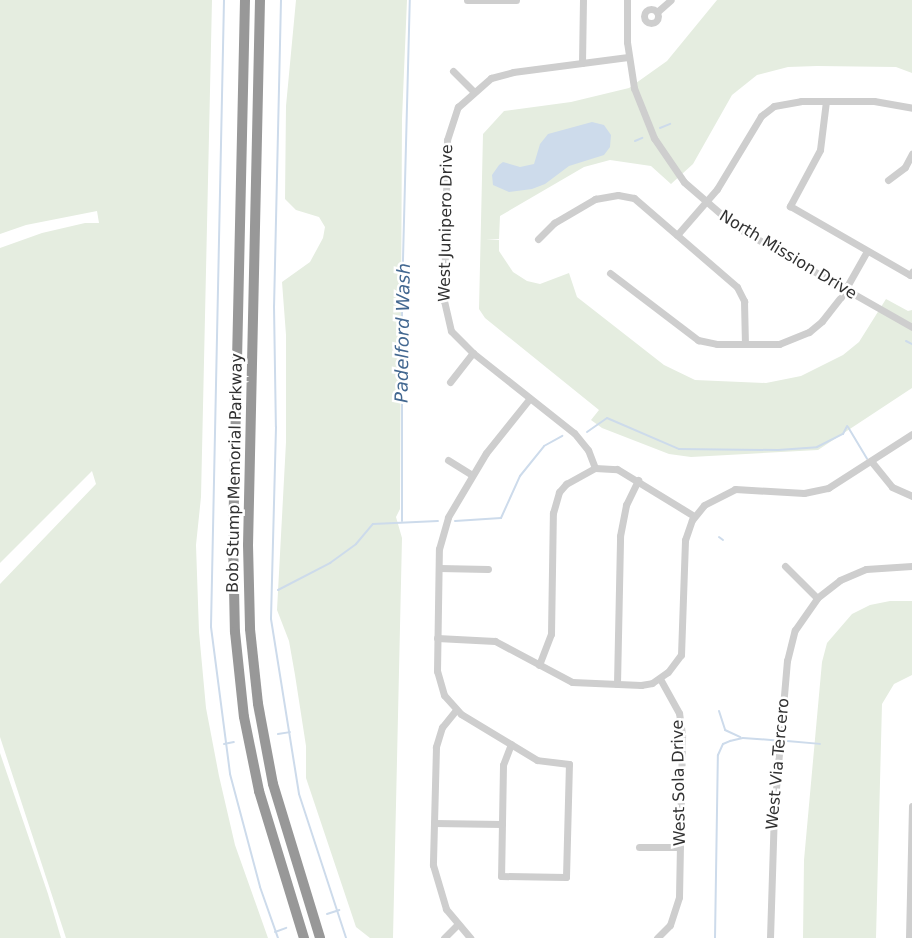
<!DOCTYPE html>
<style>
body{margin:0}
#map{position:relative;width:912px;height:938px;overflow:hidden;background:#fff;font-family:"DejaVu Sans",sans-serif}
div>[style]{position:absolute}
.green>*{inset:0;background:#e5ede0}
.water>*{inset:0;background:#cddbeb}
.stream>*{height:2px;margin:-1px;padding:0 1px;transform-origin:1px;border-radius:1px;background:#cddbeb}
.minor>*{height:7px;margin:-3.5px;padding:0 3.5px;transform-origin:3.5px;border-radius:3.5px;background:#cecece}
.minor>.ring{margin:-3.5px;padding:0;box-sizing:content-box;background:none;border:7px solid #cecece;border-radius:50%}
.highway>*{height:10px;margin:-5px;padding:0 5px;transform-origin:5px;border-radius:5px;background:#989898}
span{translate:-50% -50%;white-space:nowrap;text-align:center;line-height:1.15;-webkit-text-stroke:5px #fff;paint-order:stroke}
.street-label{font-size:16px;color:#313131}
.water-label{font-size:18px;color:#426790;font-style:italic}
</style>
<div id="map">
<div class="green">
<i style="clip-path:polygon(0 0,212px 0,201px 497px,196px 545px,199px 632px,206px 708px,219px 776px,235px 845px,268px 938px,66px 938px,0 737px,0 584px,96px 484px,92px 471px,0 563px,0 248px,42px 233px,85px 223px,99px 223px,97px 211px,26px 225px,0 234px)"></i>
<i style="clip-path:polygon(296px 0,407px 0,402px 119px,400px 509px,396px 517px,402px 538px,393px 938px,370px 938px,356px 927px,306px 778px,306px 746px,295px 675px,289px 641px,277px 610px,286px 442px,286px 335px,282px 282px,310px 262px,323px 238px,325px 227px,319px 217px,296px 210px,285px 199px,286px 106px)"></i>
<i style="clip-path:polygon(717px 0,912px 0,912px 73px,896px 67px,817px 66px,788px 67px,757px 75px,732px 95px,693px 164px,671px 184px,651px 166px,610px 160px,584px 167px,500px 216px,499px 239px,486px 240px,499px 240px,499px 251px,513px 272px,527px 281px,540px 284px,569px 273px,577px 297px,664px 365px,695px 380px,766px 383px,801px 376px,843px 355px,859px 342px,886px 299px,908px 311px,912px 310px,912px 388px,818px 450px,691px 457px,669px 454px,602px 428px,591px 420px,599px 410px,485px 318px,479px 309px,483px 134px,504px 111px,571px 102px,629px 88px,667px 61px)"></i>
<i style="clip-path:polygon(890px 601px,912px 601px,912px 675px,894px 684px,882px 704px,876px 938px,803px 938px,804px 860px,822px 662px,827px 643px,852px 614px,870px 605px)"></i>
<i style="clip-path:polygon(0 753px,48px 894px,61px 938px,0 938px)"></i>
</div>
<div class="water">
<i style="clip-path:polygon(592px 122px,604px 125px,611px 135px,610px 147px,604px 155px,569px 166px,545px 184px,532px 189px,509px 192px,493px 185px,492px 175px,499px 165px,503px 162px,520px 167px,534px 164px,540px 144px,548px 134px)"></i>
</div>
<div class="stream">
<i style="left:224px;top:0;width:627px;rotate:91.19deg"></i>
<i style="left:211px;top:627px;width:148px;rotate:82.6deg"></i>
<i style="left:230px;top:774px;width:117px;rotate:75.1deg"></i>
<i style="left:260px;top:887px;width:54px;rotate:70.6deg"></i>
<i style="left:281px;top:0;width:306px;rotate:91.3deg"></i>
<i style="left:274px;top:306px;width:121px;rotate:89.1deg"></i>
<i style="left:276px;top:427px;width:192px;rotate:91.5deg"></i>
<i style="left:271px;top:619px;width:177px;rotate:80.9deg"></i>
<i style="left:299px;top:794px;width:151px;rotate:71.9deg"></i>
<i style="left:660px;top:128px;width:11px;rotate:-22deg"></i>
<i style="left:635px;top:141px;width:8px;rotate:-23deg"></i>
<i style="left:906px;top:341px;width:7px;rotate:27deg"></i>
<i style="left:848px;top:427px;width:37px;rotate:59deg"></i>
<i style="left:587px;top:432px;width:24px;rotate:-35deg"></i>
<i style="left:607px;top:418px;width:78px;rotate:23.3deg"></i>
<i style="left:679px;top:449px;width:99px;rotate:0.6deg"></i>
<i style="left:778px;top:450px;width:39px;rotate:-4deg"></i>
<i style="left:817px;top:447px;width:29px;rotate:-27deg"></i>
<i style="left:843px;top:434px;width:9px;rotate:-63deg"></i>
<i style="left:402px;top:521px;width:224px;rotate:-90deg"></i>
<i style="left:402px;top:297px;width:297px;rotate:-88.5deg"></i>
<i style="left:455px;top:521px;width:46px;rotate:-3.7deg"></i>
<i style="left:501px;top:518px;width:46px;rotate:-65.7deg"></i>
<i style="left:520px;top:476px;width:38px;rotate:-51deg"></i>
<i style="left:544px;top:446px;width:21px;rotate:-29deg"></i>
<i style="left:719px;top:537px;width:5px;rotate:37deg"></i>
<i style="left:278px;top:590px;width:59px;rotate:-27.4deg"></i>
<i style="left:330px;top:563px;width:32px;rotate:-36deg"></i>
<i style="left:356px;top:544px;width:26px;rotate:-50deg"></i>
<i style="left:373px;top:524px;width:65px;rotate:-2.6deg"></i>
<i style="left:719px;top:711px;width:20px;rotate:72deg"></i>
<i style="left:725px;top:730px;width:17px;rotate:25deg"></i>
<i style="left:278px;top:734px;width:12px;rotate:-9deg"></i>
<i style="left:787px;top:741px;width:33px;rotate:5deg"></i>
<i style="left:224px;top:744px;width:10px;rotate:-11deg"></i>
<i style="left:327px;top:914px;width:13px;rotate:-18deg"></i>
<i style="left:275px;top:932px;width:12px;rotate:-20deg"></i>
<i style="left:715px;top:938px;width:183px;rotate:-89.1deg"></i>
<i style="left:718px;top:755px;width:12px;rotate:-66deg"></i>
<i style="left:723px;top:744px;width:8px;rotate:-23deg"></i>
<i style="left:730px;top:741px;width:13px;rotate:-13deg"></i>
<i style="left:743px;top:738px;width:31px;rotate:4deg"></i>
</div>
<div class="minor">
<i style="left:467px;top:0;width:49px"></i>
<i style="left:627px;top:0;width:42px;rotate:90deg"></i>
<i style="left:627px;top:42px;width:47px;rotate:81.3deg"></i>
<i style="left:634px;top:88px;width:54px;rotate:68.2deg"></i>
<i style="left:654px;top:138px;width:53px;rotate:55.7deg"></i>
<i style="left:684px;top:182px;width:69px;rotate:40.9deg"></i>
<i style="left:736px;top:227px;width:202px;rotate:29.6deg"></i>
<i class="ring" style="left:644px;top:9px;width:7px;height:7px"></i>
<i style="left:657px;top:12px;width:18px;rotate:-41deg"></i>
<i style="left:582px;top:63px;width:63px;rotate:-89.1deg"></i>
<i style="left:453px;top:71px;width:28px;rotate:45deg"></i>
<i style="left:826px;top:101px;width:49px;rotate:97deg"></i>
<i style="left:820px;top:150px;width:64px;rotate:118.2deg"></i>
<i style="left:790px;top:206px;width:138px;rotate:29.9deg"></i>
<i style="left:910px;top:275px;width:4px;rotate:-56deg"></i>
<i style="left:888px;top:180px;width:21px;rotate:-37deg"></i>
<i style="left:905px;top:167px;width:15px;rotate:-62deg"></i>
<i style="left:677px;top:235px;width:61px;rotate:-49deg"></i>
<i style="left:717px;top:189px;width:85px;rotate:-58.9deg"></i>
<i style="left:761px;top:116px;width:16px;rotate:-38deg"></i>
<i style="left:774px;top:106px;width:27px;rotate:-10deg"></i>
<i style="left:801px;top:101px;width:73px"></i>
<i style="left:874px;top:101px;width:39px;rotate:10deg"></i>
<i style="left:538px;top:239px;width:23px;rotate:-45deg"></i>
<i style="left:554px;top:223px;width:48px;rotate:-30.3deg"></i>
<i style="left:595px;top:199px;width:23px;rotate:-10deg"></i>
<i style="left:618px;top:195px;width:16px;rotate:11deg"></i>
<i style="left:634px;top:198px;width:136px;rotate:40.8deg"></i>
<i style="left:737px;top:287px;width:16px;rotate:63deg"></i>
<i style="left:744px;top:301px;width:43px;rotate:88.7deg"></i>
<i style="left:610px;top:273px;width:111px;rotate:37.3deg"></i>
<i style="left:698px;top:340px;width:19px;rotate:12deg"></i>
<i style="left:717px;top:344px;width:62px"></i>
<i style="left:779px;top:344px;width:32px;rotate:-22deg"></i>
<i style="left:809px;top:332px;width:17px;rotate:-40deg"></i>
<i style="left:822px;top:321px;width:31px;rotate:-52deg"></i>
<i style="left:841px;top:297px;width:53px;rotate:-60.5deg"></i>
<i style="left:450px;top:382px;width:37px;rotate:-52deg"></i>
<i style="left:448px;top:460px;width:28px;rotate:32deg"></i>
<i style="left:871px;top:461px;width:33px;rotate:51deg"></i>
<i style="left:892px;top:487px;width:22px;rotate:24deg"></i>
<i style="left:595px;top:468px;width:19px;rotate:-111deg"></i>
<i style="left:588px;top:450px;width:22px;rotate:-129deg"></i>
<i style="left:574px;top:433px;width:129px;rotate:-141.6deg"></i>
<i style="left:473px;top:353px;width:31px;rotate:-135deg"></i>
<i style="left:451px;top:331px;width:31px;rotate:-103deg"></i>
<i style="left:444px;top:301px;width:161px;rotate:-88.9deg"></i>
<i style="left:447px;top:140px;width:35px;rotate:-72deg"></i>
<i style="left:458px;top:107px;width:44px;rotate:-41.3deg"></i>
<i style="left:491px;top:78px;width:23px;rotate:-15deg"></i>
<i style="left:513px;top:72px;width:116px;rotate:-7.4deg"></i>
<i style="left:785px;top:566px;width:45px;rotate:45deg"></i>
<i style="left:439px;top:568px;width:49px;rotate:1.2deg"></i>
<i style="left:437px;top:638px;width:58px;rotate:3deg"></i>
<i style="left:495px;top:641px;width:87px;rotate:28deg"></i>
<i style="left:572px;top:682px;width:69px;rotate:2.5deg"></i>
<i style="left:641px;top:685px;width:11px;rotate:-10deg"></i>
<i style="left:652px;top:683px;width:19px;rotate:-35deg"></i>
<i style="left:668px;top:672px;width:21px;rotate:-53deg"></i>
<i style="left:681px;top:655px;width:115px;rotate:-88deg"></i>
<i style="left:685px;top:540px;width:21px;rotate:-71deg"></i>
<i style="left:692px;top:520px;width:19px;rotate:-51deg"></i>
<i style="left:704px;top:505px;width:35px;rotate:-27deg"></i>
<i style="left:735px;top:489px;width:69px;rotate:3.3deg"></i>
<i style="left:804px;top:493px;width:25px;rotate:-12deg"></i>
<i style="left:828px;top:488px;width:100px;rotate:-32.7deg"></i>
<i style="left:539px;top:665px;width:33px;rotate:-69deg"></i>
<i style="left:551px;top:634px;width:121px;rotate:-89.1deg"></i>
<i style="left:553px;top:513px;width:22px;rotate:-74deg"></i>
<i style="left:559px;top:492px;width:11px;rotate:-49deg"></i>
<i style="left:566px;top:484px;width:33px;rotate:-29deg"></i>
<i style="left:595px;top:468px;width:22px;rotate:3deg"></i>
<i style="left:617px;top:469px;width:90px;rotate:31.4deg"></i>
<i style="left:617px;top:684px;width:148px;rotate:-88.8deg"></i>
<i style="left:620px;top:536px;width:32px;rotate:-79deg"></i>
<i style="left:626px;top:505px;width:28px;rotate:-64deg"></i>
<i style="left:456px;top:710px;width:22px;rotate:129deg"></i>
<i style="left:442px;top:727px;width:21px;rotate:107deg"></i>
<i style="left:436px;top:747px;width:118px;rotate:91.5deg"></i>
<i style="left:433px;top:865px;width:46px;rotate:73.5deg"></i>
<i style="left:446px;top:909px;width:38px;rotate:50deg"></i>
<i style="left:511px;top:744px;width:22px;rotate:111deg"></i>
<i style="left:503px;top:765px;width:111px;rotate:91deg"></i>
<i style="left:501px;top:876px;width:65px;rotate:0.9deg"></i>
<i style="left:566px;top:877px;width:113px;rotate:-88.5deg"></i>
<i style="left:569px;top:764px;width:32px;rotate:-173deg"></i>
<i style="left:537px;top:760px;width:89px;rotate:-148.8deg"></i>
<i style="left:461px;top:714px;width:25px;rotate:-132deg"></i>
<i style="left:444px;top:695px;width:25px;rotate:-106deg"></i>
<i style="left:437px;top:671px;width:122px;rotate:-89.1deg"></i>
<i style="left:439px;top:549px;width:33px;rotate:-74deg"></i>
<i style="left:448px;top:517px;width:74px;rotate:-59.3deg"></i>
<i style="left:486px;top:453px;width:70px;rotate:-51.3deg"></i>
<i style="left:434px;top:823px;width:68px;rotate:0.8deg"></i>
<i style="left:639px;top:847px;width:41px"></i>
<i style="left:444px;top:938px;width:18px;rotate:-45deg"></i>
<i style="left:657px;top:938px;width:18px;rotate:-45deg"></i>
<i style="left:670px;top:925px;width:29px;rotate:-72deg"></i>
<i style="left:679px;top:897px;width:163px;rotate:-88.9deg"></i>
<i style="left:682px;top:734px;width:21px;rotate:-98deg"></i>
<i style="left:679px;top:713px;width:39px;rotate:-119deg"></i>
<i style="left:770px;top:938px;width:126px;rotate:-88.2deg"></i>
<i style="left:774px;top:812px;width:152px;rotate:-85.1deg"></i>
<i style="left:787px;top:661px;width:32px;rotate:-76deg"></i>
<i style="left:795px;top:630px;width:39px;rotate:-55deg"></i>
<i style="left:817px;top:598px;width:29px;rotate:-38deg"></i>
<i style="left:840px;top:580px;width:28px;rotate:-23deg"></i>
<i style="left:866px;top:569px;width:46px;rotate:-3.7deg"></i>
<i style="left:909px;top:938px;width:132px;rotate:-88.7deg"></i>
</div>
<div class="highway">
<i style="left:245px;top:0;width:540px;rotate:91.27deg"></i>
<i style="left:233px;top:540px;width:92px;rotate:88.8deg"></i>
<i style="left:235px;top:632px;width:85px;rotate:84deg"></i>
<i style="left:244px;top:717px;width:76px;rotate:78.5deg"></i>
<i style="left:259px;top:791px;width:154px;rotate:73deg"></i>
<i style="left:260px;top:0;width:545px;rotate:91.26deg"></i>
<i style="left:248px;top:545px;width:84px;rotate:88.6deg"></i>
<i style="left:250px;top:629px;width:75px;rotate:83.9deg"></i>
<i style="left:258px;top:704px;width:81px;rotate:79.4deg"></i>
<i style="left:273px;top:784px;width:161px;rotate:73deg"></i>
</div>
<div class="street-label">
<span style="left:446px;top:223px;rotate:-89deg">West Junipero Drive</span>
<span style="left:788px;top:255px;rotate:31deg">North Mission Drive</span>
<span style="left:235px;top:473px;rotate:-89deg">Bob Stump Memorial Parkway</span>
<span style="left:778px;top:764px;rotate:-85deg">West Via Tercero</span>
<span style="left:679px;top:783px;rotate:-91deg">West Sola Drive</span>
</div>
<div class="water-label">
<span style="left:403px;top:333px;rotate:-89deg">Padelford Wash</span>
</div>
</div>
